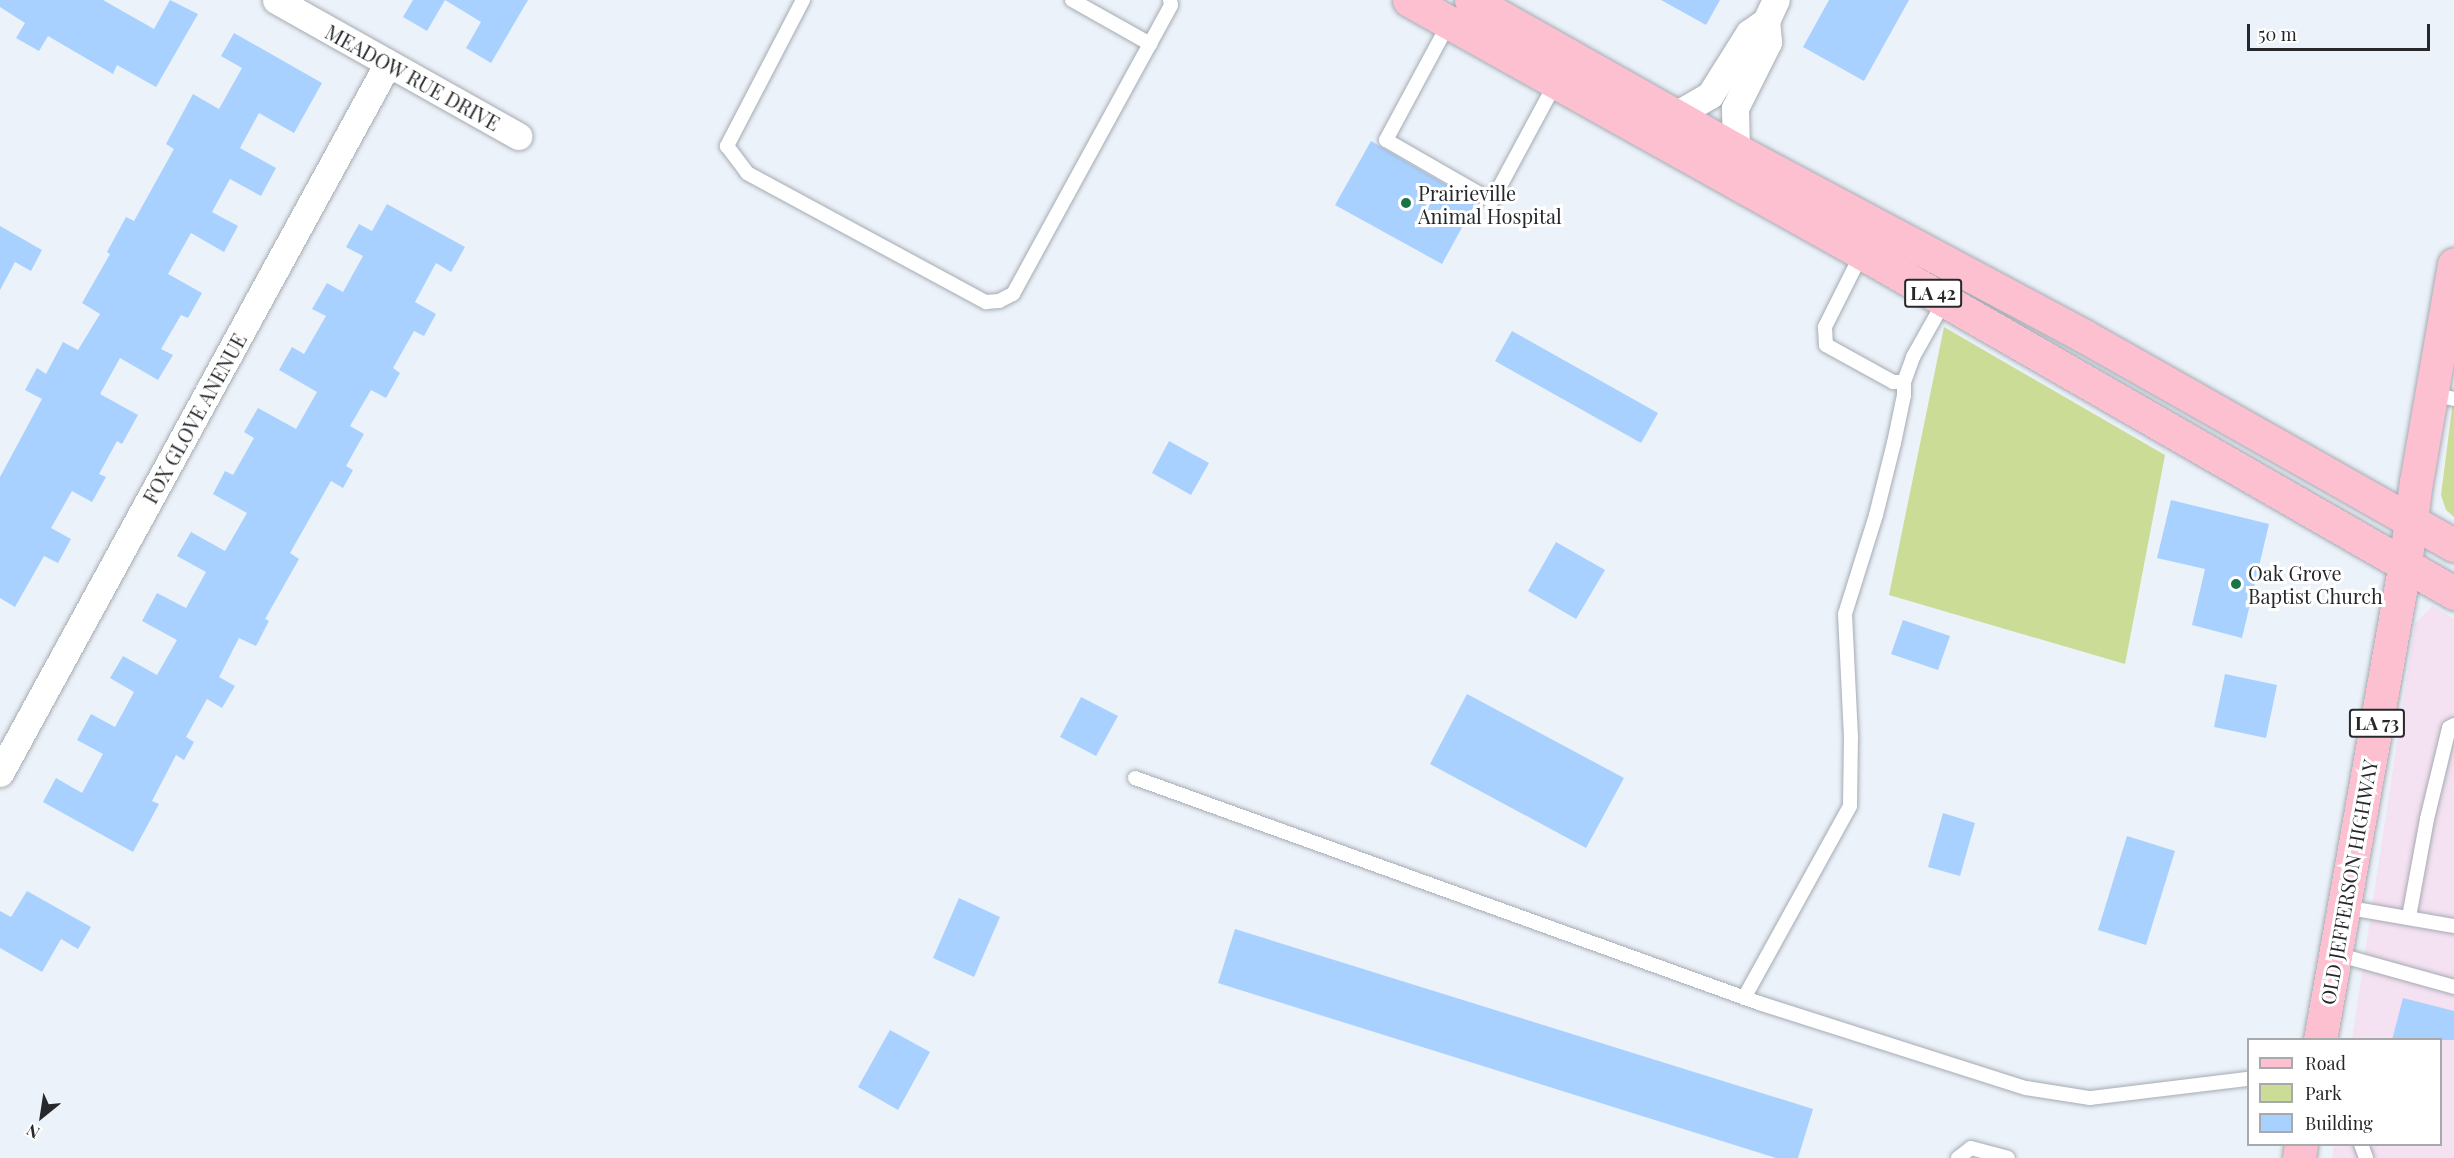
<!DOCTYPE html>
<style>
body{margin:0}
#map{position:relative;width:2454px;height:1158px;overflow:hidden;background:#ecf2f9;font-family:"Playfair Display",serif}
div>[style]{position:absolute}
.commercial>*{inset:0;background:#f4e1f1}
.green>*{inset:0;background:#cbdc97}
.building>*{inset:0;background:#a9d1ff}
.roads{filter:drop-shadow(0 0 2px #a5abb2) drop-shadow(0 0 2px #a5abb2)}
.lane>*{height:14px;margin:-7px;padding:0 7px;transform-origin:7px;border-radius:7px;background:#fff}
.street>*{height:27px;margin:-13.5px;padding:0 13.5px;transform-origin:13.5px;border-radius:13.5px;background:#fff}
.primary>*{height:33px;margin:-16.5px;padding:0 16.5px;transform-origin:16.5px;border-radius:16.5px;background:#fdc0d1}
.dots>*{width:16px;height:16px;translate:-50% -50%;box-sizing:border-box;border:3px solid #fff;border-radius:50%}
span{translate:-50% -50%;white-space:nowrap;text-align:center;line-height:1.15;-webkit-text-stroke:6px #fff;paint-order:stroke}
.shield-label span{padding:2px 4px;background:#fff;border:2px solid;border-radius:4px;-webkit-text-stroke-width:0}
.shield-label{font-size:18px;color:#26282b;font-weight:700}
.street-label{font-size:20px;color:#26282b}
.poi-label{font-size:20px;color:#26282b}
.left{translate:0 -50%;text-align:left}
.legend{position:absolute;left:2247px;top:1038px;width:195px;height:108px;box-sizing:border-box;background:#fff;border:2px solid #a8a9aa;margin:0;padding:8px 10px;list-style:none;font-size:18px;color:#26282b}
.legend li{display:flex;align-items:center;gap:12px;height:30px}
.legend b{width:30px;border:2px solid #a8a9aa}
.north{position:absolute;left:12px;top:1086px;width:60px;height:60px;-webkit-text-stroke:4px #fff;paint-order:stroke;rotate:210deg;font-size:16px;font-weight:700;line-height:24px;text-align:center;color:#26282b}
.north::after{content:'';display:block;margin:auto;width:21px;height:27px;background:#26282b;clip-path:polygon(50% 0,100% 100%,50% 72%,0 100%)}
.scale{position:absolute;left:2247px;top:24px;width:183px;height:27px;box-sizing:border-box;border:3px solid #26282b;border-top:0;padding-left:8px;font-size:18px;line-height:21px;white-space:nowrap;color:#26282b;-webkit-text-stroke:4px #fff;paint-order:stroke}
</style>
<div id="map">
<div class="commercial">
<i style="clip-path:polygon(2432px 606px,2454px 619px,2454px 1158px,2332px 1158px,2334px 1145px,2440px 1144px,2440px 1040px,2352px 1039px,2415px 624px)"></i>
</div>
<div class="green">
<i style="clip-path:polygon(1944px 327px,2165px 455px,2125px 664px,1889px 595px)"></i>
<i style="clip-path:polygon(2454px 393px,2454px 517px,2446px 510px,2441px 495px)"></i>
</div>
<div class="building">
<i style="clip-path:polygon(0 0,103px 0,154px 29px,170px 0,198px 14px,156px 87px,117px 65px,113px 74px,48px 36px,39px 51px,16px 38px,25px 23px,0 7px)"></i>
<i style="clip-path:polygon(413px 0,445px 0,427px 31px,403px 17px)"></i>
<i style="clip-path:polygon(445px 0,528px 0,491px 63px,466px 48px,481px 22px)"></i>
<i style="clip-path:polygon(1661px 0,1720px 0,1706px 25px)"></i>
<i style="clip-path:polygon(1829px 0,1909px 0,1864px 81px,1803px 47px)"></i>
<i style="clip-path:polygon(234px 33px,322px 83px,294px 133px,259px 113px,240px 148px,276px 168px,261px 196px,230px 179px,212px 212px,238px 226px,224px 252px,191px 233px,168px 274px,202px 293px,188px 318px,181px 315px,161px 349px,173px 355px,158px 380px,120px 358px,100px 394px,138px 415px,122px 444px,117px 441px,99px 474px,106px 477px,92px 502px,72px 491px,51px 528px,71px 539px,58px 563px,44px 556px,15px 607px,0 598px,0 477px,42px 399px,25px 390px,37px 368px,46px 374px,63px 342px,78px 350px,100px 314px,82px 303px,110px 254px,107px 252px,126px 217px,134px 221px,174px 149px,166px 144px,193px 94px,219px 109px,242px 68px,221px 56px)"></i>
<i style="clip-path:polygon(1371px 141px,1476px 202px,1442px 264px,1335px 205px)"></i>
<i style="clip-path:polygon(387px 204px,465px 247px,451px 272px,436px 263px,415px 302px,436px 314px,424px 336px,414px 331px,393px 368px,400px 373px,386px 398px,371px 390px,350px 426px,364px 434px,346px 466px,353px 470px,343px 488px,331px 481px,290px 553px,299px 559px,265px 619px,269px 621px,256px 646px,239px 638px,219px 677px,235px 686px,222px 708px,207px 699px,186px 737px,194px 742px,184px 760px,176px 755px,152px 801px,159px 804px,133px 852px,43px 802px,56px 778px,82px 793px,103px 754px,77px 740px,91px 714px,115px 727px,134px 692px,110px 678px,123px 656px,157px 675px,177px 640px,142px 621px,157px 593px,186px 608px,206px 572px,177px 556px,191px 532px,225px 551px,247px 513px,213px 494px,225px 471px,233px 475px,254px 438px,244px 432px,258px 408px,296px 429px,317px 392px,279px 370px,292px 347px,304px 354px,326px 316px,312px 309px,327px 283px,343px 292px,363px 256px,346px 247px,359px 224px,372px 231px)"></i>
<i style="clip-path:polygon(0 226px,42px 250px,31px 271px,15px 262px,0 290px)"></i>
<i style="clip-path:polygon(1512px 331px,1658px 413px,1641px 443px,1495px 361px)"></i>
<i style="clip-path:polygon(1169px 441px,1209px 463px,1191px 495px,1152px 473px)"></i>
<i style="clip-path:polygon(2171px 500px,2269px 524px,2242px 638px,2192px 625px,2205px 569px,2157px 558px)"></i>
<i style="clip-path:polygon(1556px 542px,1605px 570px,1576px 619px,1528px 591px)"></i>
<i style="clip-path:polygon(1903px 620px,1950px 636px,1938px 670px,1891px 654px)"></i>
<i style="clip-path:polygon(2225px 674px,2277px 685px,2266px 738px,2214px 727px)"></i>
<i style="clip-path:polygon(1467px 694px,1624px 778px,1586px 848px,1430px 764px)"></i>
<i style="clip-path:polygon(1081px 697px,1118px 716px,1096px 756px,1060px 737px)"></i>
<i style="clip-path:polygon(1943px 813px,1975px 823px,1960px 876px,1928px 867px)"></i>
<i style="clip-path:polygon(2127px 836px,2175px 851px,2146px 945px,2098px 930px)"></i>
<i style="clip-path:polygon(27px 891px,91px 927px,78px 949px,61px 939px,42px 972px,0 948px,0 911px,11px 917px)"></i>
<i style="clip-path:polygon(959px 898px,1000px 917px,974px 977px,933px 958px)"></i>
<i style="clip-path:polygon(1235px 929px,1813px 1109px,1798px 1158px,1776px 1158px,1218px 983px)"></i>
<i style="clip-path:polygon(2403px 998px,2454px 1011px,2454px 1040px,2392px 1040px)"></i>
<i style="clip-path:polygon(890px 1030px,930px 1052px,898px 1110px,858px 1087px)"></i>
</div>
<div class="roads">
<div class="lane">
<i style="left:803px;top:0;width:165px;rotate:117.5deg"></i>
<i style="left:727px;top:146px;width:34px;rotate:53deg"></i>
<i style="left:747px;top:173px;width:272px;rotate:28.4deg"></i>
<i style="left:986px;top:302px;width:13px;rotate:-4deg"></i>
<i style="left:999px;top:301px;width:16px;rotate:-27deg"></i>
<i style="left:1013px;top:294px;width:329px;rotate:-61.3deg"></i>
<i style="left:1171px;top:5px;width:5px;rotate:-101deg"></i>
<i style="left:1072px;top:0;width:90px;rotate:29.4deg"></i>
<i style="left:1449px;top:23px;width:133px;rotate:118.3deg"></i>
<i style="left:1386px;top:140px;width:122px;rotate:29.9deg"></i>
<i style="left:1492px;top:201px;width:135px;rotate:-61.7deg"></i>
<i style="left:1862px;top:253px;width:83px;rotate:116.6deg"></i>
<i style="left:1825px;top:327px;width:18px;rotate:87deg"></i>
<i style="left:1826px;top:345px;width:77px;rotate:28.9deg"></i>
<i style="left:1893px;top:382px;width:11px"></i>
<i style="left:1904px;top:382px;width:27px;rotate:-70deg"></i>
<i style="left:1913px;top:357px;width:65px;rotate:-60.7deg"></i>
<i style="left:2430px;top:393px;width:25px;rotate:14deg"></i>
<i style="left:1135px;top:778px;width:663px;rotate:19.83deg"></i>
<i style="left:1759px;top:1003px;width:280px;rotate:17.7deg"></i>
<i style="left:2026px;top:1088px;width:65px;rotate:8.9deg"></i>
<i style="left:2090px;top:1098px;width:159px;rotate:-6.9deg"></i>
<i style="left:2344px;top:907px;width:112px;rotate:9.8deg"></i>
<i style="left:2409px;top:917px;width:100px;rotate:-79.6deg"></i>
<i style="left:2427px;top:819px;width:94px;rotate:-76.4deg"></i>
<i style="left:2449px;top:728px;width:6px;rotate:-31deg"></i>
<i style="left:2336px;top:954px;width:123px;rotate:15.6deg"></i>
<i style="left:1744px;top:998px;width:219px;rotate:-61.1deg"></i>
<i style="left:1850px;top:806px;width:69px;rotate:-89.2deg"></i>
<i style="left:1851px;top:737px;width:123px;rotate:-92.8deg"></i>
<i style="left:1845px;top:614px;width:104px;rotate:-72.6deg"></i>
<i style="left:1876px;top:515px;width:74px;rotate:-76deg"></i>
<i style="left:1894px;top:443px;width:49px;rotate:-78.2deg"></i>
<i style="left:1904px;top:395px;width:13px;rotate:-90deg"></i>
<i style="left:2361px;top:1144px;width:15px;rotate:70deg"></i>
<i style="left:1958px;top:1158px;width:16px;rotate:-38deg"></i>
<i style="left:1971px;top:1148px;width:38px;rotate:15deg"></i>
</div>
<div class="street">
<i style="left:276px;top:0;width:278px;rotate:29.3deg"></i>
<i style="left:1674px;top:116px;width:42px;rotate:-30.3deg"></i>
<i style="left:1710px;top:95px;width:73px;rotate:-57.8deg"></i>
<i style="left:1749px;top:33px;width:21px;rotate:-35deg"></i>
<i style="left:1766px;top:21px;width:23px;rotate:-65deg"></i>
<i style="left:1736px;top:150px;width:42px;rotate:-91.4deg"></i>
<i style="left:1735px;top:108px;width:74px;rotate:-63.4deg"></i>
<i style="left:1768px;top:42px;width:21px;rotate:-95deg"></i>
<i style="left:0;top:773px;width:809px;rotate:-61.34deg"></i>
</div>
<div class="primary">
<i style="left:1409px;top:0;width:519px;rotate:29.18deg"></i>
<i style="left:1862px;top:253px;width:683px;rotate:29.87deg"></i>
<i style="left:1471px;top:0;width:305px;rotate:29.5deg"></i>
<i style="left:1736px;top:150px;width:395px;rotate:28.1deg"></i>
<i style="left:2084px;top:336px;width:425px;rotate:29.5deg"></i>
<i style="left:2320px;top:1040px;width:484px;rotate:-79.9deg"></i>
<i style="left:2405px;top:564px;width:83px;rotate:-82.4deg"></i>
<i style="left:2416px;top:482px;width:221px;rotate:-80.1deg"></i>
<i style="left:2299px;top:1158px;width:14px;rotate:-82deg"></i>
</div>
</div>
<div class="dots">
<i style="left:1406px;top:203px;background:#197448"></i>
<i style="left:2236px;top:584px;background:#197448"></i>
</div>
<div class="shield-label">
<span style="left:1933px;top:293px">LA 42</span>
<span style="left:2377px;top:723px">LA 73</span>
</div>
<div class="street-label">
<span style="left:413px;top:77px;rotate:29deg">MEADOW RUE DRIVE</span>
<span style="left:194px;top:418px;rotate:-61deg">FOX GLOVE ANENUE</span>
<span style="left:2348px;top:882px;rotate:-80deg">OLD JEFFERSON HIGHWAY</span>
</div>
<div class="poi-label">
<span class="left" style="left:1418px;top:204px">Prairieville<br>Animal Hospital</span>
<span class="left" style="left:2248px;top:584px">Oak Grove<br>Baptist Church</span>
</div>
<ul class="legend">
<li><b style="height:8px;background:#fdc0d1"></b>Road</li>
<li><b style="height:16px;background:#cbdc97"></b>Park</li>
<li><b style="height:16px;background:#a9d1ff"></b>Building</li>
</ul>
<div class="north">N</div>
<div class="scale">50 m</div>
</div>
